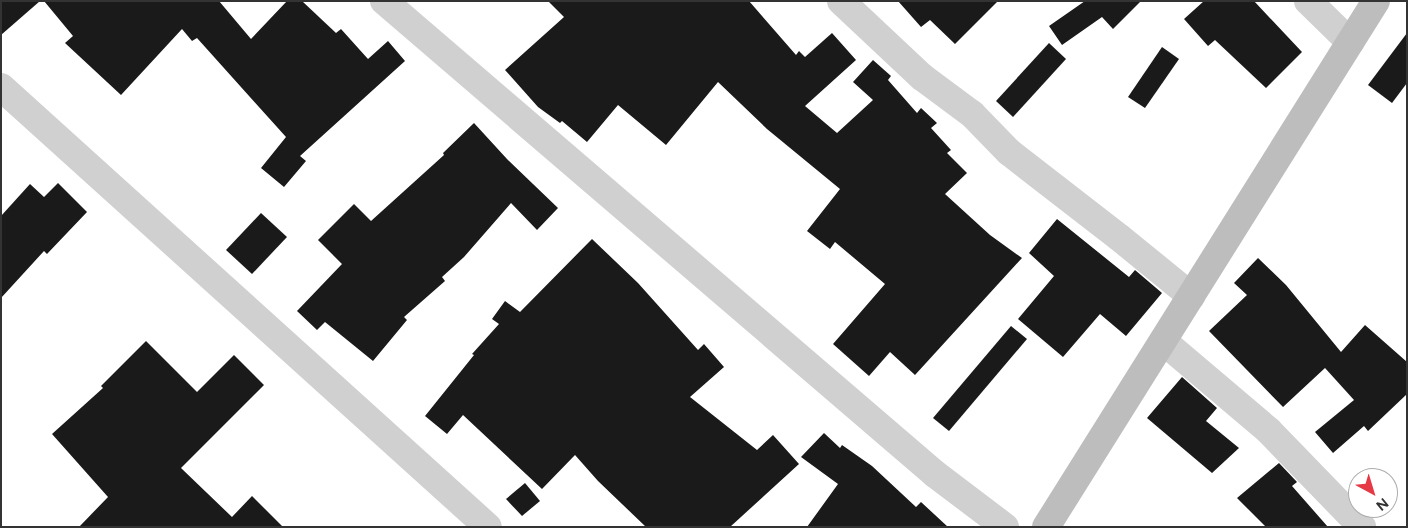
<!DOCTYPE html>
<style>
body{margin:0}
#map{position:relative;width:1408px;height:528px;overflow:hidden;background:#fff;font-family:Figtree,sans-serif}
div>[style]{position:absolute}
.building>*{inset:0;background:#1a1a1a}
.street>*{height:28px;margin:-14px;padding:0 14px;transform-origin:14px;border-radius:14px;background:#d0d0d0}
.secondary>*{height:28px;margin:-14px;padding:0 14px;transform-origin:14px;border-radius:14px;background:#bdbdbd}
span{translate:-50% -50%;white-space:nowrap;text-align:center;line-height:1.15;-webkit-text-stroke:5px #fff;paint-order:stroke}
.frame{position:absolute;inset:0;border:2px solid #333;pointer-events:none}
.north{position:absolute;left:1348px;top:468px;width:50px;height:50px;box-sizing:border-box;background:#fff;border:1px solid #adadad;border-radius:50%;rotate:141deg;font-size:14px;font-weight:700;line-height:20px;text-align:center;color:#333}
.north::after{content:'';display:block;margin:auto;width:18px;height:22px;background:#e63946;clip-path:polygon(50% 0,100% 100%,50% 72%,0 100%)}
</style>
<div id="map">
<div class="building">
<i style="clip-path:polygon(1px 1px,40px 1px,1px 35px)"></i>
<i style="clip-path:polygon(44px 1px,219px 1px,251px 39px,287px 1px,302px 1px,336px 33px,341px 29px,368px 59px,388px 41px,405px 61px,300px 156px,306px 161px,284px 187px,261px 168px,286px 137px,197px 38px,192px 41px,182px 29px,121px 95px,65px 43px,73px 36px)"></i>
<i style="clip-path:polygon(548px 1px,749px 1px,796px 55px,799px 51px,805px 57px,832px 33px,856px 60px,805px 106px,837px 133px,873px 100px,853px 82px,873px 60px,891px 76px,888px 80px,917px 113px,921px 108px,937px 123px,931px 128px,951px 150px,947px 153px,967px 173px,945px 194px,990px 235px,1022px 258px,915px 375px,890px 352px,869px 376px,833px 344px,885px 284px,835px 242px,830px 249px,807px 231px,840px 189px,767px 129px,718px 82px,666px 145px,618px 105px,587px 142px,562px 121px,560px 123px,538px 107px,505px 70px,564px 17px)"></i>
<i style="clip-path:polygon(898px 1px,998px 1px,955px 44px,930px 20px,921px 27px)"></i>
<i style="clip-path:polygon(1085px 1px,1141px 1px,1113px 29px,1102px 17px,1062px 45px,1049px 26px)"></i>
<i style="clip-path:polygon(1204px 1px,1254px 1px,1302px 52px,1266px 88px,1215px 40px,1208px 46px,1184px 19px)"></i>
<i style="clip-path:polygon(1407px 33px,1407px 83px,1392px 103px,1368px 85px)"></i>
<i style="clip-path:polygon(1049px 43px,1066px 59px,1013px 117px,996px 101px)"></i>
<i style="clip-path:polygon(1162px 47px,1179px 59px,1145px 108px,1128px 97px)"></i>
<i style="clip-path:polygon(474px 123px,507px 159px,558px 208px,537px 230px,511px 203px,464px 257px,442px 277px,445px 281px,404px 317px,407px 320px,373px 361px,325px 322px,317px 330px,297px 311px,342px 264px,318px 240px,354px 204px,371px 221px,444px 155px,443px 153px)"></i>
<i style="clip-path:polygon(58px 183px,87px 212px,47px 254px,44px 251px,1px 298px,1px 216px,30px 184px,44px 197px)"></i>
<i style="clip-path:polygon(261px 213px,287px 237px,252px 274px,226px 250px)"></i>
<i style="clip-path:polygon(1057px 219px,1129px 277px,1135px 270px,1162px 293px,1126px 336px,1100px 314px,1063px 357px,1018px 319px,1054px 276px,1029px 253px)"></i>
<i style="clip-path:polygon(592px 239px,638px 283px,698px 350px,704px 344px,724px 367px,690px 397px,757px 450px,773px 435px,799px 464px,730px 527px,646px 527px,598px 481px,575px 455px,542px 489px,463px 415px,447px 434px,425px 416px,474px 355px,472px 354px,499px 324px,492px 319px,505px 301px,520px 312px)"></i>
<i style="clip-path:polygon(1258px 258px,1286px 285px,1341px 352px,1365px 325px,1407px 362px,1407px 394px,1368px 431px,1364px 426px,1333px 453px,1315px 432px,1354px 400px,1325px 368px,1283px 407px,1209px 331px,1247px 295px,1234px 283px)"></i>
<i style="clip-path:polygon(1011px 326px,1027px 339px,949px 431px,933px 418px)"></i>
<i style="clip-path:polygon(146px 341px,197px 392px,234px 355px,264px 385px,181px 468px,232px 517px,252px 496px,283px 527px,79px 527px,108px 497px,52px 434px,103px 388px,101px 386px)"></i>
<i style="clip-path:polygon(1182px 377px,1217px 408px,1206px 421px,1239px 448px,1212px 473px,1147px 418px)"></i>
<i style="clip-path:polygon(824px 433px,840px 448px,842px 445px,872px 466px,916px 507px,921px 502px,948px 527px,807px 527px,838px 484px,801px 457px)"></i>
<i style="clip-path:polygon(1279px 463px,1297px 482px,1292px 486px,1328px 527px,1266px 527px,1237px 498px)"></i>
<i style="clip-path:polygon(525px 483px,540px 501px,522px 516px,506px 499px)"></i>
</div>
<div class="street">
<i style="left:384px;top:1px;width:726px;rotate:40.64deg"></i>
<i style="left:935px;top:474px;width:88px;rotate:37.1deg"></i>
<i style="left:841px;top:1px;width:111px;rotate:43.2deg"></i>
<i style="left:922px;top:77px;width:62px;rotate:36.5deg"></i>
<i style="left:972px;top:114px;width:53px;rotate:45.8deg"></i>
<i style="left:1009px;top:152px;width:140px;rotate:37.8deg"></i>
<i style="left:1120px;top:238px;width:92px;rotate:39.2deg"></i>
<i style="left:1308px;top:1px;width:59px;rotate:44.3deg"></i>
<i style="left:1px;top:87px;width:656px;rotate:42.1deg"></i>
<i style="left:1163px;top:341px;width:139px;rotate:40.3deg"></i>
<i style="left:1269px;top:431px;width:134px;rotate:45.9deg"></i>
</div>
<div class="secondary">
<i style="left:1046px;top:527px;width:621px;rotate:-57.9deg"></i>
</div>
<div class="frame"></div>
<div class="north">N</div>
</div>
